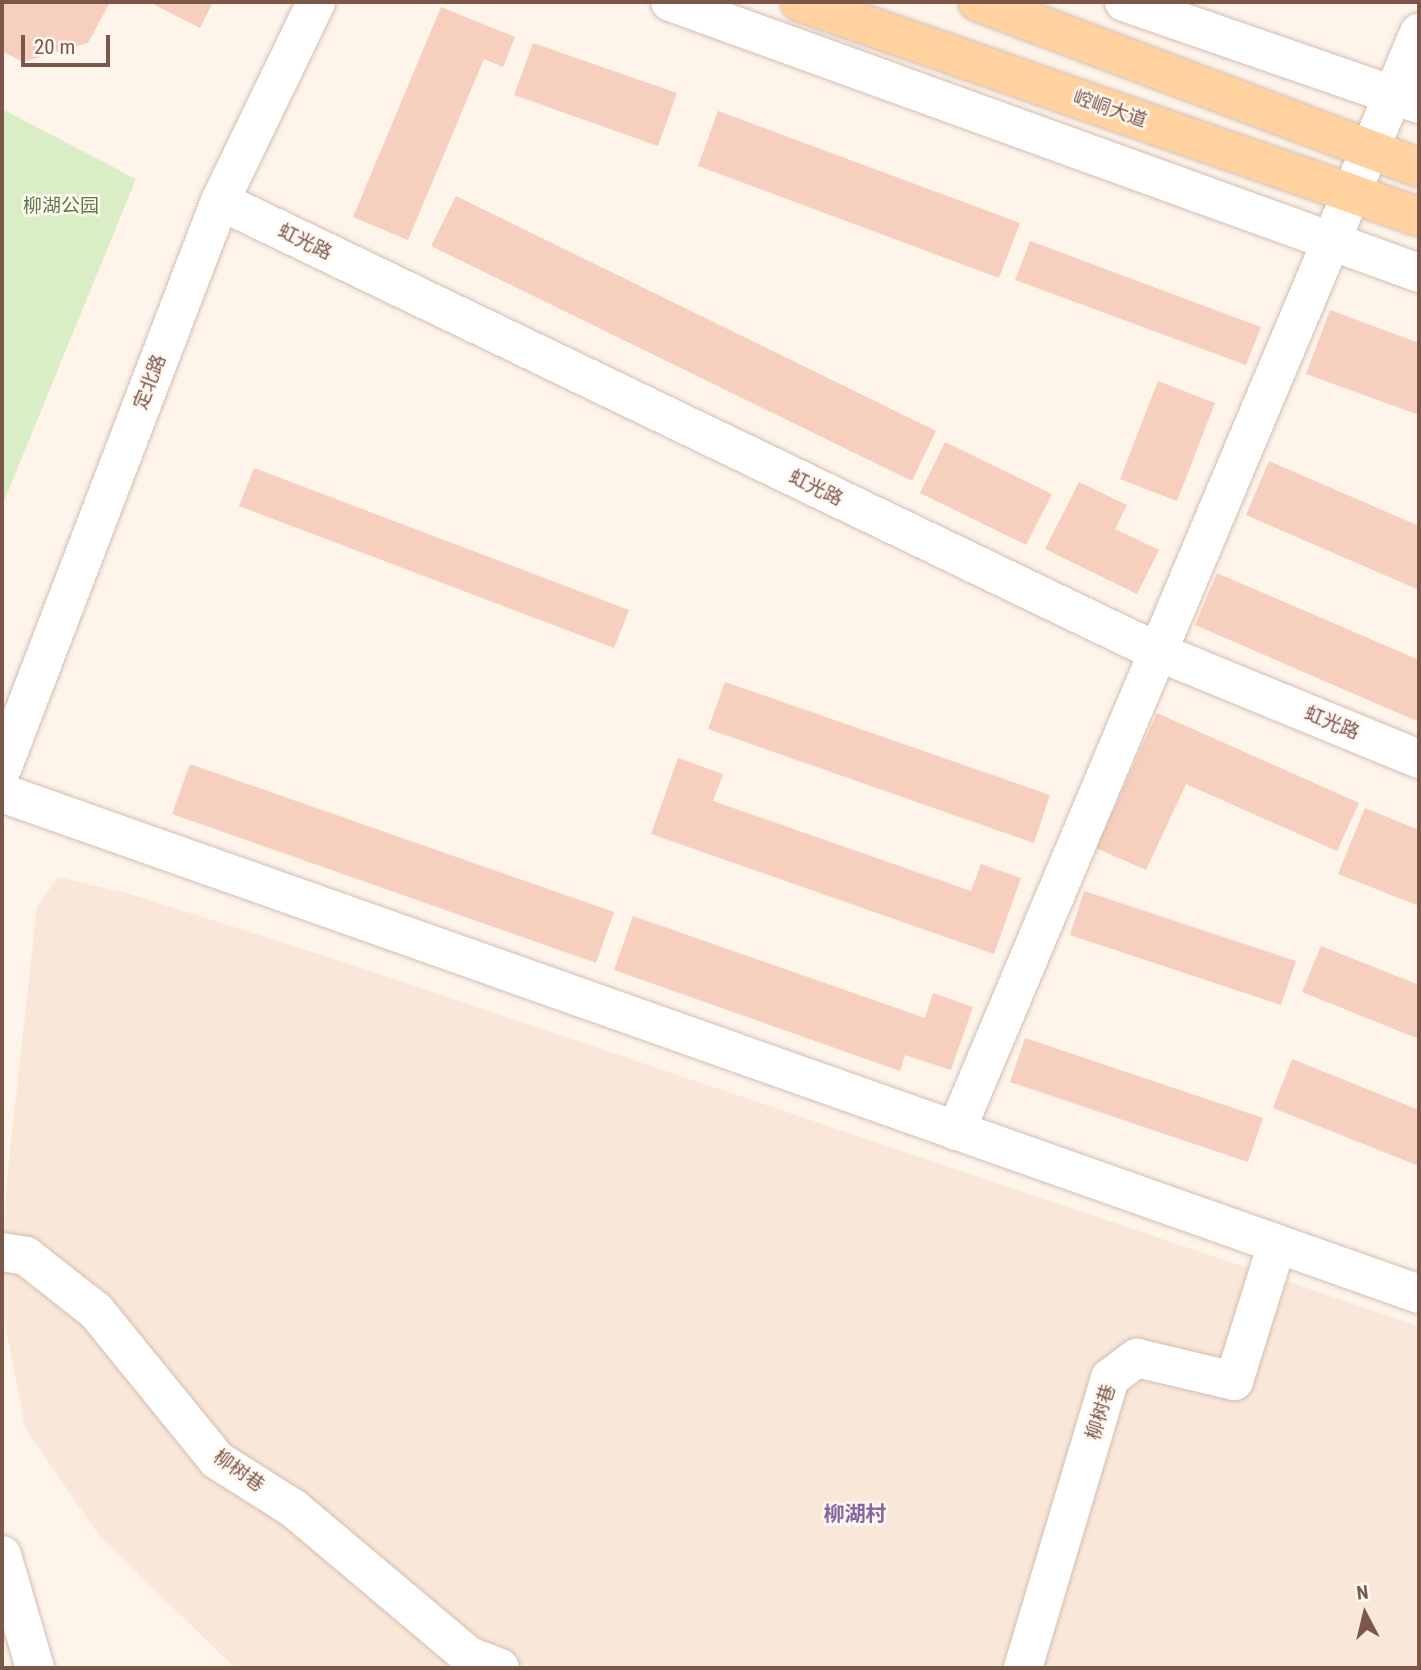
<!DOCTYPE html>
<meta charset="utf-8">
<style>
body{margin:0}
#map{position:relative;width:1421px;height:1670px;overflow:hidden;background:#fef4ea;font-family:"Roboto Condensed","Noto Sans SC",sans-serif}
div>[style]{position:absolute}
.residential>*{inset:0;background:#f9e8da}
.green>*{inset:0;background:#daeec6}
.building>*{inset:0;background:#f6cfbe}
.roads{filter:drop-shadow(0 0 2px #d5bdb0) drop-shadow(0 0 2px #d5bdb0)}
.minor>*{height:38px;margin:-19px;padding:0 19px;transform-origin:19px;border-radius:19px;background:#fff}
.major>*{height:38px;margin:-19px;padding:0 19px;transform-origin:19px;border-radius:19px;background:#ffd2a0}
span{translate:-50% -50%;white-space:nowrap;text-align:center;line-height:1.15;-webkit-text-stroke:5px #fff8f2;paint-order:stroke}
.street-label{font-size:19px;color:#7c5649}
.park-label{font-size:19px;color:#577d3d}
.neighbourhood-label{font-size:21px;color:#86669f;font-weight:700}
.frame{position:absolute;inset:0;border:4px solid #7c5649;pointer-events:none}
.north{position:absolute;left:1330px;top:1579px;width:70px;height:70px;-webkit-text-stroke:5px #fff8f2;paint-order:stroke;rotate:353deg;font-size:19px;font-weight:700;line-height:28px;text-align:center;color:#7c5649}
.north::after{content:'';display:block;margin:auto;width:24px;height:32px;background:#7c5649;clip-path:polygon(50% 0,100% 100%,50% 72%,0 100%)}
.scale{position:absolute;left:21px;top:35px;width:89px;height:32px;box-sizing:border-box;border:4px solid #7c5649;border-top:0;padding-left:9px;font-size:21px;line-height:24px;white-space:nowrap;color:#7c5649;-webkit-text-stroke:5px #fff8f2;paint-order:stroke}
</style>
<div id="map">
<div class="residential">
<i style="clip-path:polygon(58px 877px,127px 893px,356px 966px,1419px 1326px,1419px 1668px,235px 1668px,100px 1537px,25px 1428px,2px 1307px,2px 1264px,8px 1168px,37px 907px)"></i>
</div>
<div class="green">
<i style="clip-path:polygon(2px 109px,136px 179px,2px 506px)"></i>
</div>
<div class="building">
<i style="clip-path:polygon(2px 2px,110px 2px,88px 43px,23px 62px,2px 51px)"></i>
<i style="clip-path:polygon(149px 2px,213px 2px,200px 28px)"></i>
<i style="clip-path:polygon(441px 7px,515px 37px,503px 67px,484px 59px,408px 240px,353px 217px)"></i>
<i style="clip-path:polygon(533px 43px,677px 93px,658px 146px,514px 95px)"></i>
<i style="clip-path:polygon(718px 111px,1020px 223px,999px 278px,698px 166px)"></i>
<i style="clip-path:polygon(456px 196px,936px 431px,912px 481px,431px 246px)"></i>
<i style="clip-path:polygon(1030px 241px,1261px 327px,1246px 365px,1015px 280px)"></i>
<i style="clip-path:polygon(1330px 310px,1419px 343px,1419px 415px,1306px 374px)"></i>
<i style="clip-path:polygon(1158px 381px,1215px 403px,1177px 501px,1120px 479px)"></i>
<i style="clip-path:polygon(945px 442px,1052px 494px,1026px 545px,920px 493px)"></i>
<i style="clip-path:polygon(1269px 461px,1419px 526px,1419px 590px,1246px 515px)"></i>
<i style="clip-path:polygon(254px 468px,629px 610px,614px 648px,239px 506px)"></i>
<i style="clip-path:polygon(1079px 482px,1127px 505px,1115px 529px,1159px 550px,1137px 594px,1045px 549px)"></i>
<i style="clip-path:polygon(1217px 573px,1419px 660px,1419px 722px,1195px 625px)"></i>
<i style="clip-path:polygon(725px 682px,1050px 795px,1034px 843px,708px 729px)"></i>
<i style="clip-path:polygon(1157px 713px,1359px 803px,1337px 851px,1186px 784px,1146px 870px,1096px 848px)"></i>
<i style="clip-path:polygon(678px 758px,723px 774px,713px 801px,971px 891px,981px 864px,1021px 878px,994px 954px,651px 834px)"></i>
<i style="clip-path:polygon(190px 764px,614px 912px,596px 963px,172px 814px)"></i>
<i style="clip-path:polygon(1365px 808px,1419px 830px,1419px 906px,1338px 874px)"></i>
<i style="clip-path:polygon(1084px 891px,1296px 961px,1281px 1005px,1070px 935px)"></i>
<i style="clip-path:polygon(633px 916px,925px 1018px,933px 993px,973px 1007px,951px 1070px,905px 1055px,900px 1071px,614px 970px)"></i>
<i style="clip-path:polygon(1321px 946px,1419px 985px,1419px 1039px,1302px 992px)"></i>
<i style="clip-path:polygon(1025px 1038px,1263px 1118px,1248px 1162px,1010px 1082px)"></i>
<i style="clip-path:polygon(1292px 1059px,1419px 1110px,1419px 1166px,1273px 1108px)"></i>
</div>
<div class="roads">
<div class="minor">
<i style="left:670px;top:2px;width:797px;rotate:19.89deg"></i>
<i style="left:1124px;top:2px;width:312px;rotate:19.1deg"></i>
<i style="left:220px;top:201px;width:1041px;rotate:25.68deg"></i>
<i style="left:1158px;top:652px;width:282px;rotate:22.3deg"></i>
<i style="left:2px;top:769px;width:608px;rotate:-69deg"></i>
<i style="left:220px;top:201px;width:221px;rotate:-64.2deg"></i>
<i style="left:2px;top:793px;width:1503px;rotate:19.47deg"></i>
<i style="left:956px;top:1131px;width:1192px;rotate:-67.14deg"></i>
<i style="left:2px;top:1252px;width:24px;rotate:9deg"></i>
<i style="left:26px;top:1256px;width:89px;rotate:38.2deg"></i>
<i style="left:96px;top:1311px;width:192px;rotate:50.9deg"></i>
<i style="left:217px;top:1460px;width:90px;rotate:32.3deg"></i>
<i style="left:293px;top:1508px;width:230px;rotate:40.1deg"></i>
<i style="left:469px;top:1656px;width:33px;rotate:21deg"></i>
<i style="left:2px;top:1555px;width:118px;rotate:73.7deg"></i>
<i style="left:1023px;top:1668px;width:303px;rotate:-73.3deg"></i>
<i style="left:1110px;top:1378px;width:34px;rotate:-37deg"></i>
<i style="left:1137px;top:1358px;width:100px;rotate:13.3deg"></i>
<i style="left:1234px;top:1381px;width:144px;rotate:-72.6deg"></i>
</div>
<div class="major">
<i style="left:800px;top:2px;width:655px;rotate:19.15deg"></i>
<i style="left:978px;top:2px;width:471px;rotate:20.6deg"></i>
</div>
</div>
<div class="street-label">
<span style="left:1110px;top:109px;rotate:19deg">崆峒大道</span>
<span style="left:305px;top:242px;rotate:26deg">虹光路</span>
<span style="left:150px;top:382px;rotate:-69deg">定北路</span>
<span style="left:816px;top:488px;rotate:26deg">虹光路</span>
<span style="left:1332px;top:723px;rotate:22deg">虹光路</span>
<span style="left:1101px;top:1412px;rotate:-72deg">柳树巷</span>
<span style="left:239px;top:1471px;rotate:36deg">柳树巷</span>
</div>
<div class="park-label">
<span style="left:61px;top:206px">柳湖公园</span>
</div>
<div class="neighbourhood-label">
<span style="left:855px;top:1514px">柳湖村</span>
</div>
<div class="frame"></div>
<div class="north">N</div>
<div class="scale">20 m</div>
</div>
